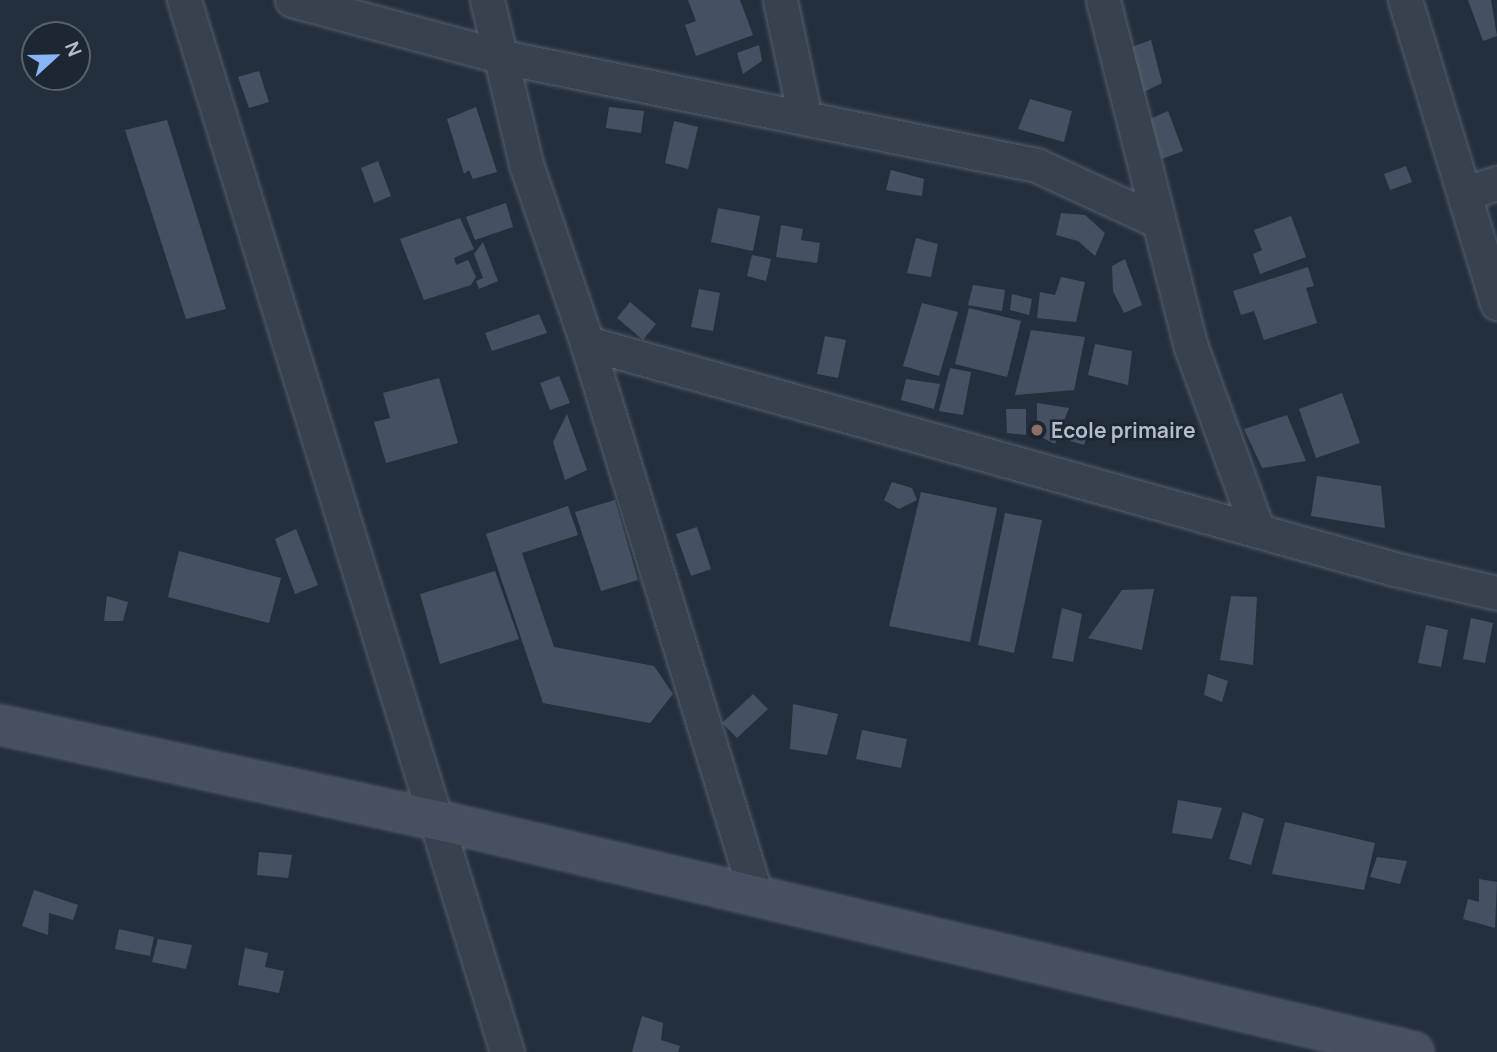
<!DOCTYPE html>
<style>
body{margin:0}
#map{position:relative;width:1497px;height:1052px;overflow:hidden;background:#242f3e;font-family:Manrope,sans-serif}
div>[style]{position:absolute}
.building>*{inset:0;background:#455162}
.roads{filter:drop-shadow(0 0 2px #565f6c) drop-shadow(0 0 2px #565f6c)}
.street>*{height:33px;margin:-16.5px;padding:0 16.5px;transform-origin:16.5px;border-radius:16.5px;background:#38414e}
.secondary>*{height:38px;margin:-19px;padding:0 19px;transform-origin:19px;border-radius:19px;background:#465061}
.dots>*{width:19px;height:19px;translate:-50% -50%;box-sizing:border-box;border:4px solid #1d2633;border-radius:50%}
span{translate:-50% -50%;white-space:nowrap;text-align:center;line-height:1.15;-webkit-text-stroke:5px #1d2633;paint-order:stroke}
.poi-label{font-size:21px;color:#b4bcc9;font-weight:700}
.left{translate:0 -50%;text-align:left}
.north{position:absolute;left:21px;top:21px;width:70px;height:70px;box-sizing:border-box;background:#1d2633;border:2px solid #59626f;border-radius:50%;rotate:68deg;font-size:19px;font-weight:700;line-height:28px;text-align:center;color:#b4bcc9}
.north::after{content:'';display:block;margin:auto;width:24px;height:32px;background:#8ab4f8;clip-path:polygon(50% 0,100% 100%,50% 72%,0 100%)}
</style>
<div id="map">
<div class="building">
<i style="clip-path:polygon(688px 0,740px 0,753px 35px,696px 56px,685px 25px,696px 21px)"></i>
<i style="clip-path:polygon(1468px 0,1491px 0,1497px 36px,1483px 41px)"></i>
<i style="clip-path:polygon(1151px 40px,1162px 83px,1142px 93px,1126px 49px)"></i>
<i style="clip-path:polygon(759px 45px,762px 61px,743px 74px,737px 53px)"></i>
<i style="clip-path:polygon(259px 71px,269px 102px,249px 108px,238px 77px)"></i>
<i style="clip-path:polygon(1030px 99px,1072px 111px,1064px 142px,1018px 129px)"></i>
<i style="clip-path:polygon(476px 107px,497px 172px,473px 179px,469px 170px,464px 174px,447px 119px)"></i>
<i style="clip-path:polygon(609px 107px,644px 111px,641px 133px,606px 128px)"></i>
<i style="clip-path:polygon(1168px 111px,1183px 151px,1162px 159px,1150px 119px)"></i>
<i style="clip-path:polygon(167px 120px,226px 309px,186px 319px,125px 130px)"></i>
<i style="clip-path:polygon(674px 121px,698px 127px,688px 169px,665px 163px)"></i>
<i style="clip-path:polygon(378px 161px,391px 196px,374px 203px,361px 168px)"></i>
<i style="clip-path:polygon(1406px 166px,1412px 182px,1390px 190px,1384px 174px)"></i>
<i style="clip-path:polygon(891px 170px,924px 179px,922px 196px,886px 190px)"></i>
<i style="clip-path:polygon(506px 203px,513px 227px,475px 240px,466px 217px)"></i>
<i style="clip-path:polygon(718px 208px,760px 216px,753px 251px,711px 242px)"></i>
<i style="clip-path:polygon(1061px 213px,1085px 215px,1105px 233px,1095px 256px,1078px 241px,1056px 235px)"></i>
<i style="clip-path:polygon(1291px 216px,1306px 257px,1260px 274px,1253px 254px,1262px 250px,1254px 230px)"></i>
<i style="clip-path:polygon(460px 218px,474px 249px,454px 258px,456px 265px,468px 260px,476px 277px,471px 285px,424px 300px,400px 239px)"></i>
<i style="clip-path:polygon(781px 225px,803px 229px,801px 240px,820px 243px,817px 263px,776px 257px)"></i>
<i style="clip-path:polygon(916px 238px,938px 244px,931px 277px,907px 273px)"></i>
<i style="clip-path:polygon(483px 242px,498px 281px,479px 289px,476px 281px,483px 278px,474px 254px)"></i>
<i style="clip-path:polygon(752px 255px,771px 259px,766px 281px,747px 276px)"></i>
<i style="clip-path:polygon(1125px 259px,1142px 305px,1124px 313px,1113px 291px,1112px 266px)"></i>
<i style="clip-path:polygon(1308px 267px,1314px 286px,1306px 288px,1317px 323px,1264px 340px,1254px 311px,1241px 315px,1233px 291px)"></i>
<i style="clip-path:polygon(1061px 277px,1085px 282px,1076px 322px,1037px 318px,1040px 292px,1055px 295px)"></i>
<i style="clip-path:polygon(973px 285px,1005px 290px,1002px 311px,968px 305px)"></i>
<i style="clip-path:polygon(699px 289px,720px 293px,713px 331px,691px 327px)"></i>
<i style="clip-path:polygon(1012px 294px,1032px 299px,1029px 315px,1010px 310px)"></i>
<i style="clip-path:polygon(630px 302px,656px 324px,643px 340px,617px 318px)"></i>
<i style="clip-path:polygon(922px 303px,958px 312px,939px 376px,903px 366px)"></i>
<i style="clip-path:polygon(969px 308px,1021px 321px,1007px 377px,955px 364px)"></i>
<i style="clip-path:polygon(539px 314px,547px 333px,492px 351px,485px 333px)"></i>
<i style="clip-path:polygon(1031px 330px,1085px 337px,1074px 390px,1015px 395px)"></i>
<i style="clip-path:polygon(825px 336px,846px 340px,838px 378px,817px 374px)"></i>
<i style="clip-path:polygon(1095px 344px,1132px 351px,1128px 385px,1088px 375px)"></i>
<i style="clip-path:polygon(950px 368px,971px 372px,963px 415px,939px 411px)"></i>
<i style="clip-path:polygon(559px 376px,570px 403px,550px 410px,540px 383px)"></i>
<i style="clip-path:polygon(439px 378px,458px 443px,386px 463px,374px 422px,390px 418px,383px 393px)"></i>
<i style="clip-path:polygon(906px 379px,940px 384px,934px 409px,901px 400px)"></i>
<i style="clip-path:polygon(1342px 393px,1360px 443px,1316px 458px,1299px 409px)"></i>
<i style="clip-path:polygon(1037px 403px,1069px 408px,1055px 444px,1037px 435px)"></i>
<i style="clip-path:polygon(1006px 409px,1026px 409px,1026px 435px,1007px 433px)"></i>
<i style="clip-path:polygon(567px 414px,587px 470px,565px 480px,553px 442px)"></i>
<i style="clip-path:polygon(1287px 415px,1306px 461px,1262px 468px,1244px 429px)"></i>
<i style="clip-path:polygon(1073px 427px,1088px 432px,1084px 445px,1070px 441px)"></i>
<i style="clip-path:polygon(1317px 476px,1381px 486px,1385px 528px,1311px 516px)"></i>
<i style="clip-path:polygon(892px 482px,912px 488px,917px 500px,899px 509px,884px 500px)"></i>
<i style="clip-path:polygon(921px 492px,997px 508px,970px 642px,889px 626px)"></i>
<i style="clip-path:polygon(615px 500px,638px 580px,601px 591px,575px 512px)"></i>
<i style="clip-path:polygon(568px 506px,578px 535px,522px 553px,554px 647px,654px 666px,673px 694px,650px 723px,543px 703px,486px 534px)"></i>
<i style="clip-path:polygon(1005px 513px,1042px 520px,1014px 653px,978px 645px)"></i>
<i style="clip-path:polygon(697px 527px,711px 569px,691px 576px,676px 534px)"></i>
<i style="clip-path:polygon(296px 529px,318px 585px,295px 594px,275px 539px)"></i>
<i style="clip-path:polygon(179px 551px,281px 578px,269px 623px,168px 597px)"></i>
<i style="clip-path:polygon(495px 571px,519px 639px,440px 664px,420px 594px)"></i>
<i style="clip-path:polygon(1154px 589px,1142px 650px,1088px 638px,1122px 590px)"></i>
<i style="clip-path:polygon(107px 596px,128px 602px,123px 621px,104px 621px)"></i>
<i style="clip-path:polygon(1231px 596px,1257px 597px,1253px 665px,1220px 660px)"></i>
<i style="clip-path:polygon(1062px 608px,1082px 614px,1073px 662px,1052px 658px)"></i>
<i style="clip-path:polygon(1471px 618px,1493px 623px,1485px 663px,1463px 659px)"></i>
<i style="clip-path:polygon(1426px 625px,1448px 630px,1441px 667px,1418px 663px)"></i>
<i style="clip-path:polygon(1208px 674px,1228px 681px,1222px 702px,1204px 695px)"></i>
<i style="clip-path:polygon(753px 694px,768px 709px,737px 738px,722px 723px)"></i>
<i style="clip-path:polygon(793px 704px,838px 714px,827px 755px,790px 749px)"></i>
<i style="clip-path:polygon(862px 730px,907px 739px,901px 768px,856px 759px)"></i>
<i style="clip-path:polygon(1178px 800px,1222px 808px,1212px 839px,1172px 833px)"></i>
<i style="clip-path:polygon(1243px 812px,1264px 819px,1251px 865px,1229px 859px)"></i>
<i style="clip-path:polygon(1285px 822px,1375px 843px,1364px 890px,1272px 874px)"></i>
<i style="clip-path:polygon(259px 852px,292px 855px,288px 878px,257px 875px)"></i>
<i style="clip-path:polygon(1377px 857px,1407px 861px,1400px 884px,1370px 877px)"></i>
<i style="clip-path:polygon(1479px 879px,1497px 882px,1495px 928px,1463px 919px,1468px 899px,1479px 902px)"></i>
<i style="clip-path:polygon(34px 890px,78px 905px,73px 920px,49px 913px,48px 935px,22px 926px)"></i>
<i style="clip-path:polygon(119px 929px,154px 937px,150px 956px,115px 949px)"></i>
<i style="clip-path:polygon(158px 939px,192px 945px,186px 969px,152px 962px)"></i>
<i style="clip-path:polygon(245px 948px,268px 953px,265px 967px,284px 971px,279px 993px,238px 985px)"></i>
<i style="clip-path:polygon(642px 1016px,663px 1023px,661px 1040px,680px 1046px,678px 1052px,632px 1052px)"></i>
</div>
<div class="roads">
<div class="street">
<i style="left:184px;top:0;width:1100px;rotate:72.93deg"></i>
<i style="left:292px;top:0;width:219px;rotate:15.1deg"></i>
<i style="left:503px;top:57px;width:544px;rotate:11.45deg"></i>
<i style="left:1036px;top:165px;width:134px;rotate:24.7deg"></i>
<i style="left:487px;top:0;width:169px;rotate:76.6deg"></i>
<i style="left:526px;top:164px;width:189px;rotate:71.2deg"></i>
<i style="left:587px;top:343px;width:577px;rotate:72.98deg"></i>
<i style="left:780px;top:0;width:121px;rotate:78deg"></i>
<i style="left:1103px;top:0;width:358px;rotate:75.8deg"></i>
<i style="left:1191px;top:347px;width:193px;rotate:70deg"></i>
<i style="left:1405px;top:0;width:317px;rotate:73.1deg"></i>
<i style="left:1466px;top:193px;width:33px;rotate:-18deg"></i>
<i style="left:587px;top:343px;width:838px;rotate:15.64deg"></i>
<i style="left:1394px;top:569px;width:106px;rotate:13.1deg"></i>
</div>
<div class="secondary">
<i style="left:0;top:725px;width:446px;rotate:12.3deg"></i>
<i style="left:436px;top:820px;width:1005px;rotate:13.34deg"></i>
</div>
</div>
<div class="dots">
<i style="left:1037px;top:430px;background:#8d6e63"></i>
</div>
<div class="poi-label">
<span class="left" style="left:1051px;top:430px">Ecole primaire</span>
</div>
<div class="north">N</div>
</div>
